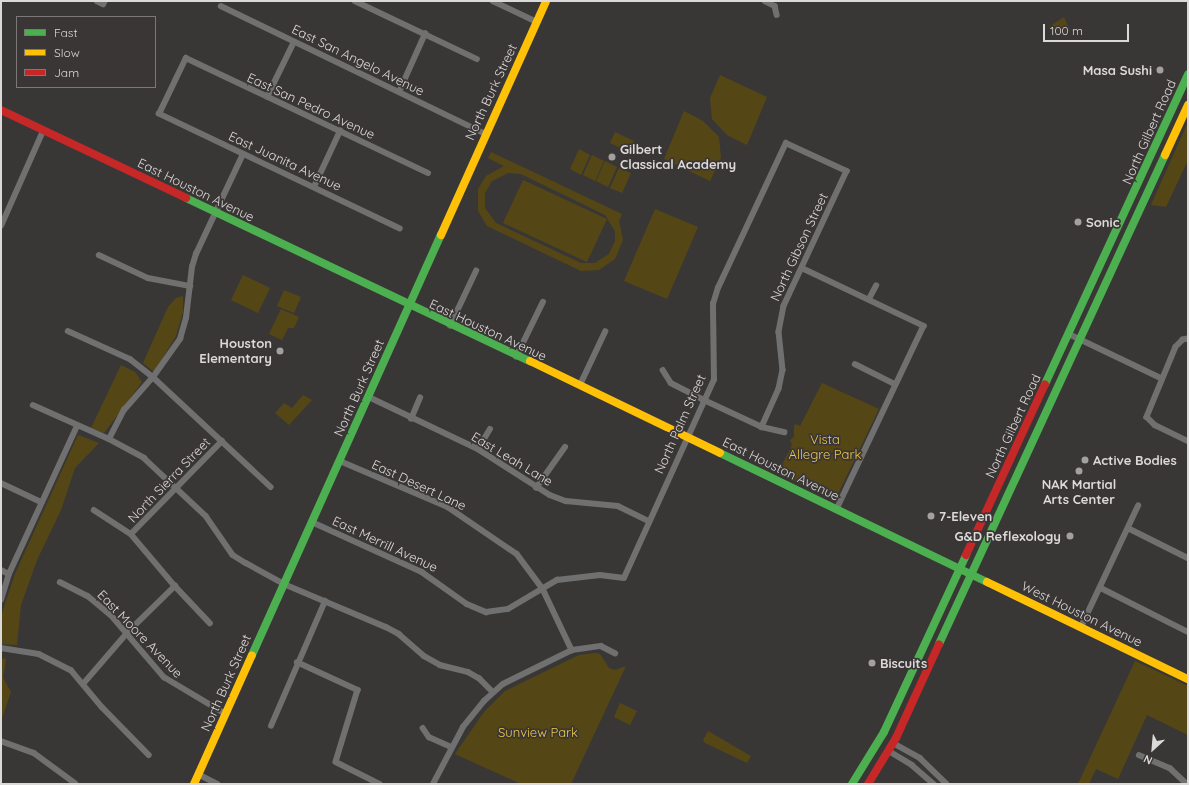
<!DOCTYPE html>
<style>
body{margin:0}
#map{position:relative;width:1189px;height:785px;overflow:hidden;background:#393736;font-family:Quicksand,sans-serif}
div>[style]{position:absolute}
.green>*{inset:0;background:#554715}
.street>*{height:5.5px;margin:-2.75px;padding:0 2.75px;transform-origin:2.75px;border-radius:2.75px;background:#707070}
.fast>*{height:8px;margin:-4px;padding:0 4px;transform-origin:4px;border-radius:4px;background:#4caf50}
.slow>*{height:8px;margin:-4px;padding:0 4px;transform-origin:4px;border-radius:4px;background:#ffc107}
.jam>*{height:8px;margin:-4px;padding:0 4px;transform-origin:4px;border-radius:4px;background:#c62828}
.dots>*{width:11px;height:11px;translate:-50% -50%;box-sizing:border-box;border:2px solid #3a3635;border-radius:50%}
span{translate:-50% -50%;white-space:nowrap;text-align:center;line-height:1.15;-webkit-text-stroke:3.5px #3a3635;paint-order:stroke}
.street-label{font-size:13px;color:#dcdad9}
.poi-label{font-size:13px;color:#dcdad9;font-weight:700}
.right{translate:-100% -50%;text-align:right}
.left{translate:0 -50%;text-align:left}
.park-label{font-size:13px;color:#edc749}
.frame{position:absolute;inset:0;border:2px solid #dcdad9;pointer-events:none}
.legend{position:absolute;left:16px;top:16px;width:140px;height:72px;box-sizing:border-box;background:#3a3635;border:1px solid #7b7877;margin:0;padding:5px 7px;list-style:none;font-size:12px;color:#dcdad9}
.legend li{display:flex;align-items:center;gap:8px;height:20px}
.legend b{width:20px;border:1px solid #7b7877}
.north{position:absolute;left:1133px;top:729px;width:40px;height:40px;-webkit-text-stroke:3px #3a3635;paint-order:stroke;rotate:206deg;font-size:11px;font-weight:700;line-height:16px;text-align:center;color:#dcdad9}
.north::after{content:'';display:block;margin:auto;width:14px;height:18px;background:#dcdad9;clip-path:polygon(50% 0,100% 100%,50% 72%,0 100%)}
.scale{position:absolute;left:1043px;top:24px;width:86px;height:18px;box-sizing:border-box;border:2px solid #dcdad9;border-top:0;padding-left:5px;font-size:12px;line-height:14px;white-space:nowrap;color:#dcdad9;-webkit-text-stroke:3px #3a3635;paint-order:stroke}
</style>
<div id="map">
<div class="green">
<i style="clip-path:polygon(1064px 17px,1070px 31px,1067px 36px,1049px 27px)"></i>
<i style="clip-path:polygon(720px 75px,767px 97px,747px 145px,727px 135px,712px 119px,710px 98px)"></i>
<i style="clip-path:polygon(684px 111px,703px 121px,719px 137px,721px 158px,710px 181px,664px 159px)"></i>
<i style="clip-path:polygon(1188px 122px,1188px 160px,1166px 207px,1151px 205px)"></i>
<i style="clip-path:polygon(615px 132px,634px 141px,629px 152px,610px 143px)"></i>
<i style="clip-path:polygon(579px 149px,590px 155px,581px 175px,570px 169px)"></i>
<i style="clip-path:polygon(evenodd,491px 152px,622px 214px,619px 221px,623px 240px,615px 259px,599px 270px,581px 271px,487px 226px,478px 211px,478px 189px,486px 176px,504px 166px,488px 158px,491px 152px,508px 173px,521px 174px,605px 215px,615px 231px,615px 241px,609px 254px,595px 263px,581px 263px,496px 223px,485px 208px,485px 193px,492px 181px,508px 173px)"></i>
<i style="clip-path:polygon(592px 155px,604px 161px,595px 181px,583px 175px)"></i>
<i style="clip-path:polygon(605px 161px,617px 167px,608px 187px,596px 181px)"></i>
<i style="clip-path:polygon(619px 168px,631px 173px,622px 193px,610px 188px)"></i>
<i style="clip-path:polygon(523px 180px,607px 219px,587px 262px,503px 223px)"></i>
<i style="clip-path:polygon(655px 209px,698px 227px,667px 299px,624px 281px)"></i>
<i style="clip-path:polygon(243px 275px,270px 288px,258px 313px,231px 300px)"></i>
<i style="clip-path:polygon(284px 290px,301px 297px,294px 313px,277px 306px)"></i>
<i style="clip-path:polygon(183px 296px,183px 312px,176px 336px,154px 372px,143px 363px,168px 307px,176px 298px)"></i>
<i style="clip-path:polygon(281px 309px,299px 317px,294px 328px,288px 328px,282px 340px,269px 334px)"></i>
<i style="clip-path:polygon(121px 365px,135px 372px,142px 382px,104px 433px,91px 428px)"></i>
<i style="clip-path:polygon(822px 383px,879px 409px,835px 500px,778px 473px,792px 445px,790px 440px,794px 437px,794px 427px,795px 424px,800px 426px)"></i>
<i style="clip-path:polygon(303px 395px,312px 400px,289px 425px,275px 413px,284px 403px,292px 408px)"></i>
<i style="clip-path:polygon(78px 435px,99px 443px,75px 468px,61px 510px,37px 560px,21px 605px,17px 645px,1px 644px,1px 616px,15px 574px)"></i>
<i style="clip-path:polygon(596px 653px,600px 654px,609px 668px,615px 670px,626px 666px,571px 784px,521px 784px,455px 754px,484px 712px,505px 691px,579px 655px)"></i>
<i style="clip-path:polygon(1px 658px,6px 659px,3px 678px,11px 692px,1px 721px)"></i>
<i style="clip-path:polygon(1135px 661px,1188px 686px,1188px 735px,1147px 715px,1118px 779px,1096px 769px,1089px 784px,1078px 784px)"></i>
<i style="clip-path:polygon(620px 703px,637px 711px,630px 725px,614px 717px)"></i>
<i style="clip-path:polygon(708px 731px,751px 756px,747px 763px,705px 743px,703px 740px)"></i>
</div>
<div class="street">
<i style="left:97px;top:1px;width:7px;rotate:27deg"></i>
<i style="left:103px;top:4px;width:4px;rotate:-56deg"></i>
<i style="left:355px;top:1px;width:135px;rotate:25.4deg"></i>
<i style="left:493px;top:1px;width:49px;rotate:25.5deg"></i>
<i style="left:765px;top:1px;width:11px;rotate:27deg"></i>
<i style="left:221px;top:6px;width:294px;rotate:25.8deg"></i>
<i style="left:775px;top:6px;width:9px;rotate:77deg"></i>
<i style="left:399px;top:92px;width:64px;rotate:-65.9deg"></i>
<i style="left:267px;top:97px;width:61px;rotate:-63.9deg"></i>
<i style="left:314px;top:187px;width:62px;rotate:-65.1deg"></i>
<i style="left:1px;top:226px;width:104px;rotate:-66.1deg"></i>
<i style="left:400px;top:229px;width:267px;rotate:-154.5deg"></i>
<i style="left:159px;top:114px;width:62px;rotate:-64.3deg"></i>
<i style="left:186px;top:58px;width:268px;rotate:25.4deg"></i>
<i style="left:99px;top:255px;width:54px;rotate:25.1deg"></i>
<i style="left:148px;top:278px;width:43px;rotate:10.8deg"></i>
<i style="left:802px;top:268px;width:135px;rotate:25.4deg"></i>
<i style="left:924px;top:326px;width:203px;rotate:115.4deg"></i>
<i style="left:869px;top:299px;width:15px;rotate:-62deg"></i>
<i style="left:450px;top:326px;width:61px;rotate:-64.7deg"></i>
<i style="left:68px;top:331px;width:68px;rotate:24.3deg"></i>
<i style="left:130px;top:359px;width:29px;rotate:38deg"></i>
<i style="left:153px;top:377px;width:161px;rotate:43deg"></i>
<i style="left:1069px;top:334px;width:102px;rotate:25.6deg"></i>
<i style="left:1188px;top:339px;width:5px;rotate:169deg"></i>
<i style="left:1183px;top:340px;width:10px;rotate:135deg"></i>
<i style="left:1176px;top:347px;width:76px;rotate:112.5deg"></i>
<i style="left:1147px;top:417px;width:11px;rotate:45deg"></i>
<i style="left:1155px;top:425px;width:37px;rotate:26deg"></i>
<i style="left:516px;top:357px;width:61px;rotate:-63.9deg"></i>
<i style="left:855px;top:364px;width:45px;rotate:26.6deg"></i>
<i style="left:663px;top:370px;width:15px;rotate:58deg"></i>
<i style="left:671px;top:383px;width:35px;rotate:27deg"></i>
<i style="left:702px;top:399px;width:66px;rotate:25deg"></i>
<i style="left:762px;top:427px;width:23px;rotate:13deg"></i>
<i style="left:580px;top:385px;width:59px;rotate:-64.7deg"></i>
<i style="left:369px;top:397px;width:121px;rotate:25.5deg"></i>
<i style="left:478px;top:449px;width:85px;rotate:32.6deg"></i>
<i style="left:550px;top:495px;width:17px;rotate:21deg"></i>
<i style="left:566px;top:501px;width:52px;rotate:5.5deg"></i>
<i style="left:618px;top:506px;width:34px;rotate:26deg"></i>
<i style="left:33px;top:405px;width:83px;rotate:24.1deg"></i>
<i style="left:109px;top:439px;width:40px;rotate:28deg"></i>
<i style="left:144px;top:458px;width:85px;rotate:43.1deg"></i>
<i style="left:206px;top:516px;width:47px;rotate:55.3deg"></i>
<i style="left:233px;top:555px;width:15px;rotate:32deg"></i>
<i style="left:246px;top:563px;width:43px;rotate:28.9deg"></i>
<i style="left:284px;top:584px;width:111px;rotate:22.9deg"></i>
<i style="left:386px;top:627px;width:15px;rotate:28deg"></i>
<i style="left:399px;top:634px;width:33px;rotate:41deg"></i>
<i style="left:424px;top:656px;width:18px;rotate:29deg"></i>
<i style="left:440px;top:665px;width:29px;rotate:14deg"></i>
<i style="left:468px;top:672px;width:13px;rotate:29deg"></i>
<i style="left:479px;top:678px;width:20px;rotate:45deg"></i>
<i style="left:411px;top:419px;width:23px;rotate:-67deg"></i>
<i style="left:109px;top:439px;width:33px;rotate:-63deg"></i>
<i style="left:124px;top:410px;width:44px;rotate:-48.7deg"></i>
<i style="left:153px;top:377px;width:47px;rotate:-54.6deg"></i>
<i style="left:180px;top:339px;width:22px;rotate:-74deg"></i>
<i style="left:186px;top:318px;width:51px;rotate:-83.3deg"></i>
<i style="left:192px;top:267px;width:14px;rotate:-73deg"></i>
<i style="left:196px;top:254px;width:110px;rotate:-64.8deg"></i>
<i style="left:478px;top:449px;width:23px;rotate:-59deg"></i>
<i style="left:340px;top:461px;width:117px;rotate:23.1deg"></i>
<i style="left:448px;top:507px;width:83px;rotate:34.3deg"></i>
<i style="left:517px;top:554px;width:44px;rotate:53.4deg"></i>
<i style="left:543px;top:589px;width:68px;rotate:64.6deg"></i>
<i style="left:1px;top:483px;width:44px;rotate:25.4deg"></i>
<i style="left:536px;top:488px;width:50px;rotate:-54.7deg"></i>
<i style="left:94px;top:510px;width:44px;rotate:33deg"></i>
<i style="left:131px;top:534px;width:68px;rotate:49.8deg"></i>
<i style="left:175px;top:586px;width:51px;rotate:46.6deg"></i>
<i style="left:312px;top:522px;width:121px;rotate:24.4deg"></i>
<i style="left:422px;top:572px;width:55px;rotate:35.4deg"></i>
<i style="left:467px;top:604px;width:21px;rotate:23deg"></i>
<i style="left:486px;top:612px;width:22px;rotate:-8deg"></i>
<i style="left:508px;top:609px;width:57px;rotate:-30.6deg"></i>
<i style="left:557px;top:580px;width:43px;rotate:-6.6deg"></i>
<i style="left:600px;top:575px;width:24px;rotate:7deg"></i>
<i style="left:624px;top:578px;width:217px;rotate:-65.6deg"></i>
<i style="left:714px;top:380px;width:76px;rotate:-90.8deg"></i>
<i style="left:713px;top:304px;width:17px;rotate:-73deg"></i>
<i style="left:718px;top:288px;width:160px;rotate:-64.9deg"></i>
<i style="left:786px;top:143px;width:67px;rotate:24.7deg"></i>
<i style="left:847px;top:171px;width:149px;rotate:115deg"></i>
<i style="left:784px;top:306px;width:26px;rotate:101deg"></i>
<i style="left:779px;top:332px;width:38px;rotate:84deg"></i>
<i style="left:783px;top:370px;width:19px;rotate:102deg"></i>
<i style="left:779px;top:389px;width:42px;rotate:114.1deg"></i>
<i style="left:1128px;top:528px;width:67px;rotate:26.6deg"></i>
<i style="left:131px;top:534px;width:130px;rotate:-45.6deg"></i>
<i style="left:1px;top:570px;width:9px;rotate:27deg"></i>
<i style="left:60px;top:582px;width:31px;rotate:27deg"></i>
<i style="left:88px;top:596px;width:30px;rotate:40deg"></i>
<i style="left:111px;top:615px;width:82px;rotate:49.5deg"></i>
<i style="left:164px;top:677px;width:72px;rotate:30.8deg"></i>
<i style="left:1101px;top:588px;width:97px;rotate:26.8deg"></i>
<i style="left:1px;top:600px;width:27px;rotate:-73deg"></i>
<i style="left:9px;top:574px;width:163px;rotate:-65.3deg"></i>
<i style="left:1081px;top:627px;width:134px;rotate:-64.8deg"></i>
<i style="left:1px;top:648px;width:38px;rotate:9deg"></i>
<i style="left:39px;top:654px;width:36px;rotate:27deg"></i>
<i style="left:71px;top:670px;width:48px;rotate:50deg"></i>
<i style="left:102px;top:707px;width:67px;rotate:45.6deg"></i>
<i style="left:297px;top:662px;width:67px;rotate:24.7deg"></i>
<i style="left:358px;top:690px;width:75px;rotate:107deg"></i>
<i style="left:336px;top:762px;width:49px;rotate:26.6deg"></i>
<i style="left:84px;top:683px;width:67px;rotate:-49.2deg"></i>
<i style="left:128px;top:632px;width:66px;rotate:-44.4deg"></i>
<i style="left:271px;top:726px;width:136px;rotate:-66.6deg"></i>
<i style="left:423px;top:728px;width:11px;rotate:56deg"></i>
<i style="left:429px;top:737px;width:24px;rotate:24deg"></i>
<i style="left:1px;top:741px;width:35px;rotate:20deg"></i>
<i style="left:34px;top:753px;width:51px;rotate:36.2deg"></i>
<i style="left:893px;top:743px;width:31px;rotate:29deg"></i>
<i style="left:920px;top:758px;width:37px;rotate:44deg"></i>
<i style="left:889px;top:751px;width:27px;rotate:31deg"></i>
<i style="left:912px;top:765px;width:29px;rotate:41deg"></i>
<i style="left:1139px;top:755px;width:34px;rotate:23deg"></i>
<i style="left:1170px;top:768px;width:23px;rotate:43deg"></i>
<i style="left:198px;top:774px;width:22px;rotate:27deg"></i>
<i style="left:433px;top:784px;width:64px;rotate:-62.2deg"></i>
<i style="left:463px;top:727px;width:33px;rotate:-51deg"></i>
<i style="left:484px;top:701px;width:25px;rotate:-42deg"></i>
<i style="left:503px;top:684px;width:77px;rotate:-26.2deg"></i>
<i style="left:572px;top:650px;width:29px;rotate:-8deg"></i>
<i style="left:601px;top:646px;width:16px;rotate:27deg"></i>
</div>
<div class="fast">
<i style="left:186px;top:198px;width:381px;rotate:25.4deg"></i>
<i style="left:1045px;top:384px;width:341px;rotate:-65.2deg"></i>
<i style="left:720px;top:453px;width:297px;rotate:25.8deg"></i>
<i style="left:939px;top:644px;width:539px;rotate:-65.2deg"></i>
<i style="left:252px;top:655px;width:461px;rotate:-65.8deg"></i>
<i style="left:852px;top:784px;width:61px;rotate:-58.4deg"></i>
<i style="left:884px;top:732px;width:195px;rotate:-65.1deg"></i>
</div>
<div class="slow">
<i style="left:1165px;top:155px;width:55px;rotate:-65.3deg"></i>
<i style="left:441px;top:235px;width:256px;rotate:-65.8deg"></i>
<i style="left:530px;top:361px;width:211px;rotate:25.8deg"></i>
<i style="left:987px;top:582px;width:223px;rotate:25.8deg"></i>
<i style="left:194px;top:784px;width:141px;rotate:-65.8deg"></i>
</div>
<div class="jam">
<i style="left:1px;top:110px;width:205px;rotate:25.4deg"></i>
<i style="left:966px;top:555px;width:188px;rotate:-65.2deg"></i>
<i style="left:868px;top:784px;width:54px;rotate:-58.7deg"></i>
<i style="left:896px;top:738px;width:103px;rotate:-65.4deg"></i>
</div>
<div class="dots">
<i style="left:1160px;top:70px;background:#a3a1a0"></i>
<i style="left:612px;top:157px;background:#a3a1a0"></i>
<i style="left:1078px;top:222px;background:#a3a1a0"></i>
<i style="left:280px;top:351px;background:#a3a1a0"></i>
<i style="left:1085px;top:460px;background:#a3a1a0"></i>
<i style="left:1079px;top:471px;background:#a3a1a0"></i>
<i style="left:931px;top:516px;background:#a3a1a0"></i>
<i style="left:1070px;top:536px;background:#a3a1a0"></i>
<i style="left:872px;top:663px;background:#a3a1a0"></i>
</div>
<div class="street-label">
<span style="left:358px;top:60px;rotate:26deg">East San Angelo Avenue</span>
<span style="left:491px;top:92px;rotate:-65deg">North Burk Street</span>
<span style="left:311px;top:106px;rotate:25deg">East San Pedro Avenue</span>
<span style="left:1149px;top:132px;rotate:-66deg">North Gilbert Road</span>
<span style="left:285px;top:161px;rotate:25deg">East Juanita Avenue</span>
<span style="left:196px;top:190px;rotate:26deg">East Houston Avenue</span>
<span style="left:799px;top:247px;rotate:-65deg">North Gibson Street</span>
<span style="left:488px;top:330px;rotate:25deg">East Houston Avenue</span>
<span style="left:359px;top:388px;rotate:-66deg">North Burk Street</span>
<span style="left:680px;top:424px;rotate:-66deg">North Palm Street</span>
<span style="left:1013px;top:426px;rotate:-65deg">North Gilbert Road</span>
<span style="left:512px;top:459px;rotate:31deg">East Leah Lane</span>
<span style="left:781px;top:469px;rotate:26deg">East Houston Avenue</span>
<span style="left:169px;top:480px;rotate:-46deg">North Sierra Street</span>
<span style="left:419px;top:485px;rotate:25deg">East Desert Lane</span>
<span style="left:385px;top:544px;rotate:25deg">East Merrill Avenue</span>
<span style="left:1082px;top:614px;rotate:26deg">West Houston Avenue</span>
<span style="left:140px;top:634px;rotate:46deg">East Moore Avenue</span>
<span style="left:226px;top:683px;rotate:-66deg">North Burk Street</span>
</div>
<div class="poi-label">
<span class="right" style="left:1152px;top:70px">Masa Sushi</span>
<span class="left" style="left:620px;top:157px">Gilbert<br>Classical Academy</span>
<span class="left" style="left:1086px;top:222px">Sonic</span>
<span class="right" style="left:272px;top:351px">Houston<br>Elementary</span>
<span class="left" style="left:1093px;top:460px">Active Bodies</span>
<span style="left:1079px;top:492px">NAK Martial<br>Arts Center</span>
<span class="left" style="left:939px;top:516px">7-Eleven</span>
<span class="right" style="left:1061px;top:536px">G&amp;D Reflexology</span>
<span class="left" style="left:880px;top:663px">Biscuits</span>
</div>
<div class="park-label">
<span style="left:825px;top:447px">Vista<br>Allegre Park</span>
<span style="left:538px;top:732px">Sunview Park</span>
</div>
<div class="frame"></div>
<ul class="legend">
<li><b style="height:5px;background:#4caf50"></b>Fast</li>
<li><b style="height:5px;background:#ffc107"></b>Slow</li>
<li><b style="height:5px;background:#c62828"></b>Jam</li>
</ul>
<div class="north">N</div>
<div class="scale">100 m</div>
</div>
